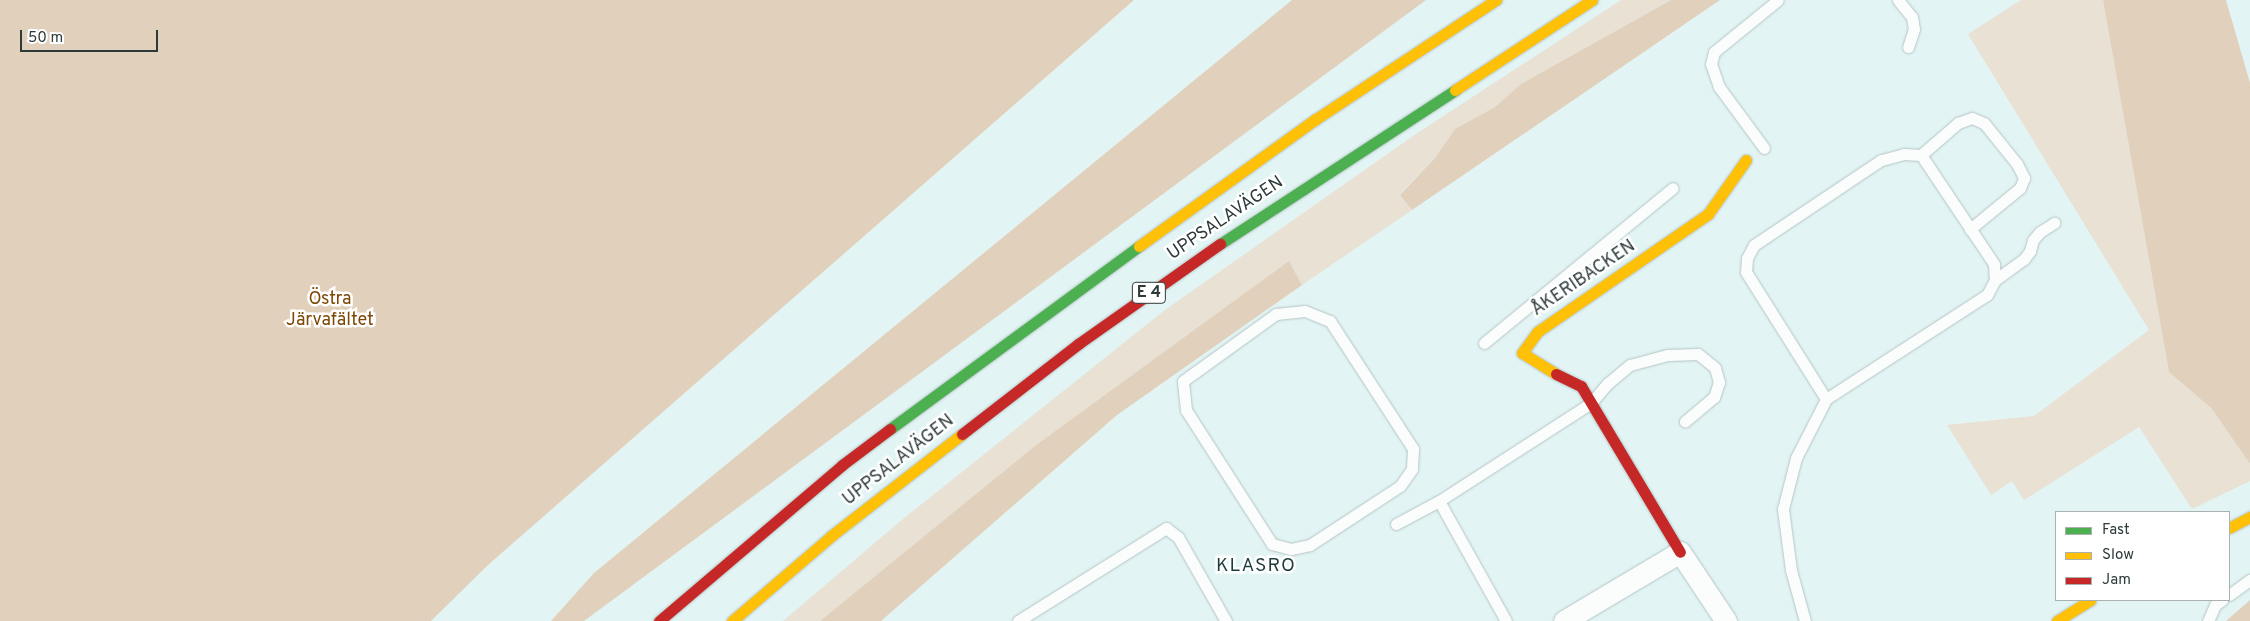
<!DOCTYPE html>
<meta charset="utf-8">
<style>
body{margin:0}
#map{position:relative;width:2250px;height:621px;overflow:hidden;background:#e2f4f4;font-family:Overpass,sans-serif}
div>[style]{position:absolute}
.green>*{inset:0;background:#e9e1d3}
.forest>*{inset:0;background:#e1d1bc}
.roads{filter:drop-shadow(0 0 1px #b6c4c4) drop-shadow(0 0 1px #b6c4c4)}
.lane>*{height:11px;margin:-5.5px;padding:0 5.5px;transform-origin:5.5px;border-radius:5.5px;background:#fbfdfd}
.street>*{height:21px;margin:-10.5px;padding:0 10.5px;transform-origin:10.5px;border-radius:10.5px;background:#fbfdfd}
.fast>*{height:11px;margin:-5.5px;padding:0 5.5px;transform-origin:5.5px;border-radius:5.5px;background:#4caf50}
.slow>*{height:11px;margin:-5.5px;padding:0 5.5px;transform-origin:5.5px;border-radius:5.5px;background:#ffc107}
.jam>*{height:11px;margin:-5.5px;padding:0 5.5px;transform-origin:5.5px;border-radius:5.5px;background:#c62828}
span{translate:-50% -50%;white-space:nowrap;text-align:center;line-height:1.15;-webkit-text-stroke:5px #fff;paint-order:stroke}
.shield-label span{padding:1px 4px;background:#fff;border:1px solid;border-radius:4px;-webkit-text-stroke-width:0}
.shield-label{font-size:16px;color:#2d3a3a;font-weight:700}
.street-label{font-size:18px;color:#2d3a3a}
.park-label{font-size:18px;color:#7d4704}
.neighbourhood-label{font-size:19px;color:#1e3c3c;letter-spacing:1px}
.legend{position:absolute;left:2055px;top:511px;width:175px;height:90px;box-sizing:border-box;background:#fff;border:1px solid #abb0b0;margin:0;padding:6px 9px;list-style:none;font-size:15px;color:#2d3a3a}
.legend li{display:flex;align-items:center;gap:10px;height:25px}
.legend b{width:25px;border:1px solid #abb0b0}
.scale{position:absolute;left:20px;top:30px;width:138px;height:22px;box-sizing:border-box;border:2px solid #2d3a3a;border-top:0;padding-left:6px;font-size:15px;line-height:18px;white-space:nowrap;color:#2d3a3a;-webkit-text-stroke:4px #fff;paint-order:stroke}
</style>
<div id="map">
<div class="green">
<i style="clip-path:polygon(1621px 0,1671px 0,1521px 84px,1495px 107px,1455px 129px,1435px 158px,1400px 194px,1412px 210px,1302px 285px,1289px 261px,1036px 445px,820px 621px,783px 621px,903px 519px,1165px 310px,1416px 134px)"></i>
<i style="clip-path:polygon(2021px 0,2103px 0,2169px 372px,2212px 409px,2250px 464px,2250px 481px,2192px 509px,2139px 427px,2024px 500px,2012px 481px,1991px 495px,1947px 425px,2034px 416px,2149px 330px,1968px 34px)"></i>
</div>
<div class="forest">
<i style="clip-path:polygon(0 0,1134px 0,488px 565px,431px 621px,0 621px)"></i>
<i style="clip-path:polygon(1292px 0,1426px 0,584px 621px,551px 621px,594px 573px)"></i>
<i style="clip-path:polygon(1671px 0,1720px 0,1412px 210px,1400px 195px,1435px 158px,1455px 129px,1495px 107px,1521px 84px)"></i>
<i style="clip-path:polygon(2103px 0,2226px 0,2250px 83px,2250px 464px,2212px 409px,2169px 372px)"></i>
<i style="clip-path:polygon(1289px 261px,1302px 285px,1117px 415px,881px 621px,820px 621px,1036px 445px)"></i>
<i style="clip-path:polygon(2250px 600px,2250px 621px,2226px 621px)"></i>
</div>
<div class="roads">
<div class="lane">
<i style="left:1898px;top:0;width:22px;rotate:51deg"></i>
<i style="left:1912px;top:17px;width:12px;rotate:81deg"></i>
<i style="left:1914px;top:29px;width:19px;rotate:108deg"></i>
<i style="left:1764px;top:148px;width:76px;rotate:-126.4deg"></i>
<i style="left:1719px;top:87px;width:24px;rotate:-109deg"></i>
<i style="left:1711px;top:64px;width:12px;rotate:-76deg"></i>
<i style="left:1714px;top:52px;width:82px;rotate:-39.1deg"></i>
<i style="left:1921px;top:155px;width:49px;rotate:-40.9deg"></i>
<i style="left:1958px;top:123px;width:15px;rotate:-20deg"></i>
<i style="left:1972px;top:118px;width:13px;rotate:23deg"></i>
<i style="left:1984px;top:123px;width:53px;rotate:51.2deg"></i>
<i style="left:2017px;top:164px;width:16px;rotate:63deg"></i>
<i style="left:2024px;top:178px;width:11px;rotate:112deg"></i>
<i style="left:2020px;top:188px;width:65px;rotate:140.6deg"></i>
<i style="left:1995px;top:280px;width:36px;rotate:-36deg"></i>
<i style="left:2024px;top:259px;width:10px;rotate:-53deg"></i>
<i style="left:2030px;top:251px;width:11px;rotate:-75deg"></i>
<i style="left:2033px;top:240px;width:11px;rotate:-49deg"></i>
<i style="left:2040px;top:232px;width:17px;rotate:-33deg"></i>
<i style="left:1305px;top:311px;width:27px;rotate:22deg"></i>
<i style="left:1330px;top:321px;width:153px;rotate:57deg"></i>
<i style="left:1413px;top:449px;width:20px;rotate:93deg"></i>
<i style="left:1412px;top:469px;width:21px;rotate:125deg"></i>
<i style="left:1400px;top:486px;width:108px;rotate:146.8deg"></i>
<i style="left:1310px;top:545px;width:19px;rotate:168deg"></i>
<i style="left:1291px;top:549px;width:20px;rotate:-165deg"></i>
<i style="left:1272px;top:544px;width:159px;rotate:-122.7deg"></i>
<i style="left:1186px;top:410px;width:29px;rotate:-96deg"></i>
<i style="left:1183px;top:381px;width:115px;rotate:-35.8deg"></i>
<i style="left:1276px;top:314px;width:29px;rotate:-6deg"></i>
<i style="left:1484px;top:343px;width:244px;rotate:-39.4deg"></i>
<i style="left:1439px;top:501px;width:137px;rotate:60.8deg"></i>
<i style="left:1396px;top:524px;width:49px;rotate:-28.1deg"></i>
<i style="left:1439px;top:501px;width:181px;rotate:-32.8deg"></i>
<i style="left:1591px;top:403px;width:25px;rotate:-50deg"></i>
<i style="left:1607px;top:384px;width:30px;rotate:-40deg"></i>
<i style="left:1630px;top:365px;width:39px;rotate:-15deg"></i>
<i style="left:1668px;top:355px;width:30px;rotate:-2deg"></i>
<i style="left:1698px;top:354px;width:22px;rotate:39deg"></i>
<i style="left:1715px;top:368px;width:15px;rotate:74deg"></i>
<i style="left:1719px;top:382px;width:16px;rotate:108deg"></i>
<i style="left:1714px;top:397px;width:38px;rotate:140deg"></i>
<i style="left:2229px;top:595px;width:26px;rotate:-36deg"></i>
<i style="left:1018px;top:621px;width:175px;rotate:-32.1deg"></i>
<i style="left:1166px;top:528px;width:15px;rotate:37deg"></i>
<i style="left:1178px;top:537px;width:97px;rotate:60.3deg"></i>
<i style="left:1805px;top:621px;width:53px;rotate:-105.4deg"></i>
<i style="left:1791px;top:570px;width:62px;rotate:-97.5deg"></i>
<i style="left:1783px;top:509px;width:53px;rotate:-75.7deg"></i>
<i style="left:1796px;top:458px;width:66px;rotate:-63deg"></i>
<i style="left:1826px;top:399px;width:192px;rotate:-32.9deg"></i>
<i style="left:1987px;top:295px;width:17px;rotate:-62deg"></i>
<i style="left:1995px;top:280px;width:16px;rotate:-94deg"></i>
<i style="left:1994px;top:264px;width:131px;rotate:-123.8deg"></i>
<i style="left:1921px;top:155px;width:17px;rotate:-177deg"></i>
<i style="left:1904px;top:154px;width:24px;rotate:165deg"></i>
<i style="left:1881px;top:160px;width:153px;rotate:146.2deg"></i>
<i style="left:1754px;top:245px;width:15px;rotate:118deg"></i>
<i style="left:1747px;top:258px;width:14px;rotate:94deg"></i>
<i style="left:1746px;top:272px;width:150px;rotate:57.8deg"></i>
<i style="left:2208px;top:621px;width:17px;rotate:-66deg"></i>
<i style="left:2215px;top:605px;width:9px;rotate:-36deg"></i>
</div>
<div class="street">
<i style="left:1564px;top:621px;width:135px;rotate:-30.7deg"></i>
<i style="left:1680px;top:552px;width:83px;rotate:56.3deg"></i>
</div>
<div class="fast">
<i style="left:1220px;top:244px;width:281px;rotate:-33.2deg"></i>
<i style="left:890px;top:429px;width:309px;rotate:-36.3deg"></i>
</div>
<div class="slow">
<i style="left:1455px;top:90px;width:164px;rotate:-33.3deg"></i>
<i style="left:1139px;top:246px;width:218px;rotate:-35.7deg"></i>
<i style="left:1316px;top:119px;width:216px;rotate:-33.5deg"></i>
<i style="left:1556px;top:374px;width:40px;rotate:-148deg"></i>
<i style="left:1522px;top:353px;width:26px;rotate:-54deg"></i>
<i style="left:1537px;top:332px;width:208px;rotate:-34.6deg"></i>
<i style="left:1708px;top:214px;width:66px;rotate:-54.9deg"></i>
<i style="left:2229px;top:528px;width:24px;rotate:-28deg"></i>
<i style="left:732px;top:621px;width:130px;rotate:-40.6deg"></i>
<i style="left:831px;top:536px;width:166px;rotate:-37.9deg"></i>
<i style="left:2057px;top:621px;width:39px;rotate:-32deg"></i>
</div>
<div class="jam">
<i style="left:1556px;top:374px;width:28px;rotate:26deg"></i>
<i style="left:1581px;top:386px;width:193px;rotate:59.2deg"></i>
<i style="left:962px;top:434px;width:147px;rotate:-37.8deg"></i>
<i style="left:1078px;top:344px;width:174px;rotate:-35.2deg"></i>
<i style="left:659px;top:621px;width:240px;rotate:-40.4deg"></i>
<i style="left:842px;top:465px;width:60px;rotate:-36.9deg"></i>
</div>
</div>
<div class="shield-label">
<span style="left:1149px;top:293px">E 4</span>
</div>
<div class="street-label">
<span style="left:1226px;top:219px;rotate:-34deg">UPPSALAVÄGEN</span>
<span style="left:1584px;top:279px;rotate:-34deg">ÅKERIBACKEN</span>
<span style="left:899px;top:461px;rotate:-38deg">UPPSALAVÄGEN</span>
</div>
<div class="park-label">
<span style="left:330px;top:311px">Östra<br>Järvafältet</span>
</div>
<div class="neighbourhood-label">
<span style="left:1256px;top:567px">KLASRO</span>
</div>
<ul class="legend">
<li><b style="height:6px;background:#4caf50"></b>Fast</li>
<li><b style="height:6px;background:#ffc107"></b>Slow</li>
<li><b style="height:6px;background:#c62828"></b>Jam</li>
</ul>
<div class="scale">50 m</div>
</div>
